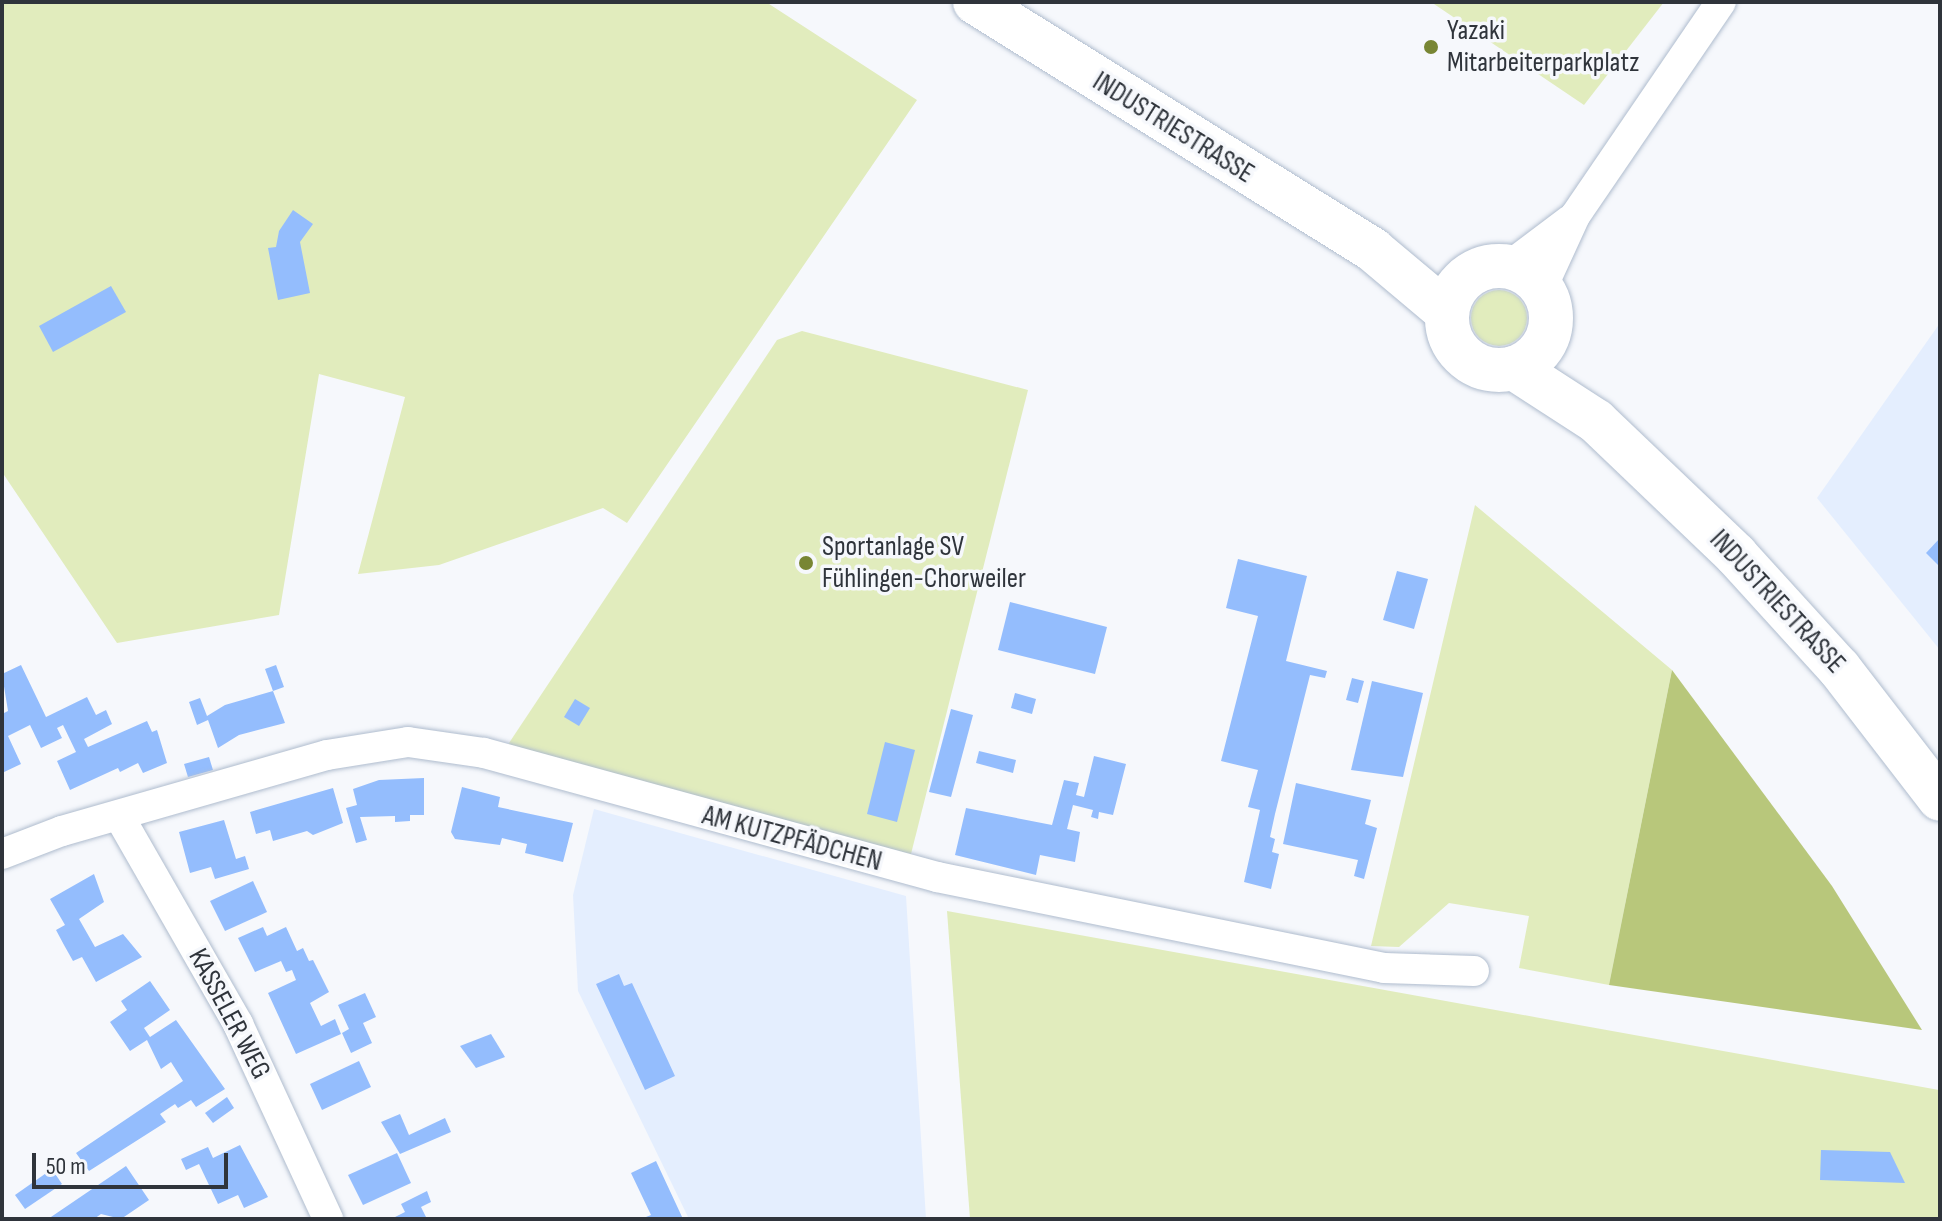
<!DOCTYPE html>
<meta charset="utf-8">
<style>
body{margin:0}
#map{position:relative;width:1942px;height:1221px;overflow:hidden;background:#f6f8fc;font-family:"Sofia Sans Condensed",sans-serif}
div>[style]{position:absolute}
.built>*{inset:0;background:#e4eefe}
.green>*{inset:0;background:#e1ecbd}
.round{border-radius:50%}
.forest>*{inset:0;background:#b8c77b}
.building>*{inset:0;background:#94bdfd}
.roads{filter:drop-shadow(0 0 2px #afbcce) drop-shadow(0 0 2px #afbcce)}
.street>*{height:30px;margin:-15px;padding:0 15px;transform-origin:15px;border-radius:15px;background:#fff}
.primary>*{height:44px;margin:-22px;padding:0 22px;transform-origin:22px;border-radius:22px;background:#fff}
.primary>.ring{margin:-22px;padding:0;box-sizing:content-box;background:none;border:44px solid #fff;border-radius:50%}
.dots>*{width:22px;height:22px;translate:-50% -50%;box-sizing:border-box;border:4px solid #f6f8fc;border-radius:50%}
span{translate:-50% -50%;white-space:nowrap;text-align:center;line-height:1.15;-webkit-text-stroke:7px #f6f8fc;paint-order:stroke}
.poi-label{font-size:28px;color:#2f343b}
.left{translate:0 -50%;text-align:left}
.street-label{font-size:28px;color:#2f343b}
.frame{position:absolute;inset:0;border:4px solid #2f343b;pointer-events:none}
.scale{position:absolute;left:32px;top:1153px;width:196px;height:36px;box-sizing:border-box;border:4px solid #2f343b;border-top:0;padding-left:10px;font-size:24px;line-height:28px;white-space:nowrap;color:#2f343b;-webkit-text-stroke:6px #f6f8fc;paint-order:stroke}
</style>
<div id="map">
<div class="built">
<i style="clip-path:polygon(1940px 323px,1940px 650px,1817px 498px)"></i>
<i style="clip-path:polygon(594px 809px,906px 896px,926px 1219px,689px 1219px,578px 991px,573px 895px)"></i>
</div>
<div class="green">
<i style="clip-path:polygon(2px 2px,766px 2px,917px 100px,627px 523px,603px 508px,439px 565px,358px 574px,405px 397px,319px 374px,279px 615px,117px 643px,2px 472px)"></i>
<i style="clip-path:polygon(1431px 2px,1664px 2px,1584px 105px)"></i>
<i class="round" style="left:1471px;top:290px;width:56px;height:56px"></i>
<i style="clip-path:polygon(802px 331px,1028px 390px,911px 854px,512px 750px,509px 743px,777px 340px)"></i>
<i style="clip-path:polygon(1475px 505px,1672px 670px,1609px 985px,1519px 968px,1529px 916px,1449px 903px,1399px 947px,1371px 946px)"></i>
<i style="clip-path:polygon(947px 911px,1939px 1090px,1940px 1219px,970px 1219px)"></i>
</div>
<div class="forest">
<i style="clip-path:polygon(1672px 670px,1832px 886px,1922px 1030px,1609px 985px)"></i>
</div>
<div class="building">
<i style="clip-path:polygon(293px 210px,313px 224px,300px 242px,310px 293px,278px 300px,268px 248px,276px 247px,279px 231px)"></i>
<i style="clip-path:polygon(111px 286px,126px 312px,53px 352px,39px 326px)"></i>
<i style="clip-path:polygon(1940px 538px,1940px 567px,1926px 553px)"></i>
<i style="clip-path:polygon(1238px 559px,1307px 576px,1286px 661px,1327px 671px,1325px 678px,1310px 675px,1275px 814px,1270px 837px,1275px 839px,1272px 852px,1279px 854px,1271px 889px,1244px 882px,1260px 810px,1248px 807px,1258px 770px,1221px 761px,1258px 616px,1226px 608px)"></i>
<i style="clip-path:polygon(1397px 571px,1428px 579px,1414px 629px,1383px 620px)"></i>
<i style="clip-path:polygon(1010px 602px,1107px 627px,1095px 674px,998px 650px)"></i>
<i style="clip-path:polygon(21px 665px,46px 717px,87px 697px,96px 715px,106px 710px,112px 724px,84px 739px,88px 747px,147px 721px,152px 732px,157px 730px,167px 763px,143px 773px,138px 763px,120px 772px,118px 768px,70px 790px,57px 761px,76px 752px,63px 725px,57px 728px,62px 738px,41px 748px,30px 725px,8px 736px,21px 764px,2px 773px,2px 714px,8px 711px,2px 674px)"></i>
<i style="clip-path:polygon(276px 665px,284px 687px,273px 691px,265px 669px)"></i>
<i style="clip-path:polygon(1352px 678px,1364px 681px,1358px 703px,1346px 700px)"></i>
<i style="clip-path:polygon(1372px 681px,1423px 693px,1403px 777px,1351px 770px)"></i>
<i style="clip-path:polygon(273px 691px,285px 723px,239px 735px,218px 748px,208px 720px,197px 725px,189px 702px,200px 698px,207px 716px,225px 705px)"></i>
<i style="clip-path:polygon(1015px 693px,1036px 699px,1032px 714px,1011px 708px)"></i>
<i style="clip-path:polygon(575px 699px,590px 708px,579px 726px,564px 717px)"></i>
<i style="clip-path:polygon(951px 709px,973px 715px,951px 797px,929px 792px)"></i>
<i style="clip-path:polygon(885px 742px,915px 750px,897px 822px,867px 814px)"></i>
<i style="clip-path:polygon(979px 751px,1016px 760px,1013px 773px,976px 763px)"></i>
<i style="clip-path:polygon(1094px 756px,1126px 764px,1113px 815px,1099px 812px,1098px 819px,1091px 817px,1093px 810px,1073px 805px,1067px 829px,1080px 832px,1075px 862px,1040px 855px,1036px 875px,955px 855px,966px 808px,1052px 825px,1064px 780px,1079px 783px,1076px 795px,1084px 797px)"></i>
<i style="clip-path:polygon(209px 757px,213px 770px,188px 777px,184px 764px)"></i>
<i style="clip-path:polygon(424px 778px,424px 815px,410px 815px,410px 821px,395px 822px,395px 816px,360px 817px,367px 840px,356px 843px,346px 808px,357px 805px,353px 789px,379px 780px)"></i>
<i style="clip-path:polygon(1296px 783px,1371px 800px,1365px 824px,1377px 828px,1364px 879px,1354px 876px,1358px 860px,1283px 844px)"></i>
<i style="clip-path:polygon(462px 787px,500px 797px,498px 807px,573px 823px,563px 862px,525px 853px,527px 844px,502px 838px,500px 845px,455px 839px,451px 832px)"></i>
<i style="clip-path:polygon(333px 788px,343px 823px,313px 835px,307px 831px,273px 841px,270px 830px,256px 834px,250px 812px)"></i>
<i style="clip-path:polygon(224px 820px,236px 859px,245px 856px,249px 869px,215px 879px,211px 867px,190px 873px,179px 832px)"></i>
<i style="clip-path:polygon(94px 874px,104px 902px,79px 919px,95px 947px,123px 934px,142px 957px,96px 982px,82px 957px,73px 961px,64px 945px,56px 930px,65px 925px,50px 899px)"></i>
<i style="clip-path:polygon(253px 881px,267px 912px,225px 931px,210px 901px)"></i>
<i style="clip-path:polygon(263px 927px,267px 936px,286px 927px,297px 951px,303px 948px,309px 961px,313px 960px,329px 992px,310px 1003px,321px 1026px,335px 1019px,341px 1034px,296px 1054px,268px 993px,296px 980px,292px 970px,286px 972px,281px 961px,255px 972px,238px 938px)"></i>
<i style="clip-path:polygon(619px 974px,624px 986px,632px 983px,675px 1076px,645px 1090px,596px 984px)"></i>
<i style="clip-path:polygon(150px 981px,170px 1010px,144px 1028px,150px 1037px,176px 1020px,225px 1089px,196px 1107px,191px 1100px,178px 1108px,175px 1104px,160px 1114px,166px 1122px,89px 1171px,76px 1153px,183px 1081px,171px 1062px,161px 1069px,147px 1040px,130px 1051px,110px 1022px,127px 1010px,121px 1001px)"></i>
<i style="clip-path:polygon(365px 993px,376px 1017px,363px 1023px,372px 1043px,351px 1053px,342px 1033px,349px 1029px,338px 1005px)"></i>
<i style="clip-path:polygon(491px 1034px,505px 1057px,476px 1068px,460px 1046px)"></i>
<i style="clip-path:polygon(359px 1061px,371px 1087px,322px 1110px,310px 1084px)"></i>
<i style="clip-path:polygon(227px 1097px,234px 1108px,213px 1123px,205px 1113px)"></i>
<i style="clip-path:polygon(400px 1114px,409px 1135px,445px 1118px,451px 1132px,400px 1154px,381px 1122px)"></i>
<i style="clip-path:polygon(240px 1145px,268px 1197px,244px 1208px,238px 1195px,218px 1204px,199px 1164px,186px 1170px,181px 1159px,208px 1147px,213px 1158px)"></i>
<i style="clip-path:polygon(1821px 1150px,1890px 1152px,1905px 1183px,1820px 1180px)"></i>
<i style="clip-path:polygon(397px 1153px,411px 1183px,363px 1205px,348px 1175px)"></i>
<i style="clip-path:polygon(656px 1161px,683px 1219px,641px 1219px,651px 1215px,631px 1173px)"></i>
<i style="clip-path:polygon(126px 1166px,149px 1200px,121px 1219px,101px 1214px,94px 1219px,48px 1219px)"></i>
<i style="clip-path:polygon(52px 1169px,62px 1184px,25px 1209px,15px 1195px)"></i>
<i style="clip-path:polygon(427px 1191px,431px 1202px,421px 1207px,427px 1219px,391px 1219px,405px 1212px,401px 1204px)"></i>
</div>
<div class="roads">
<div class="street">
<i style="left:1509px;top:266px;width:76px;rotate:-37deg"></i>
<i style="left:1542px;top:288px;width:79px;rotate:-65.4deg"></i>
<i style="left:1575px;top:216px;width:259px;rotate:-55.7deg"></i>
<i style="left:119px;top:816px;width:240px;rotate:60.2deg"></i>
<i style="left:238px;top:1024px;width:215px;rotate:65.2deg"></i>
<i style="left:2px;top:854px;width:64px;rotate:-21deg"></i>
<i style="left:62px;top:831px;width:276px;rotate:-16deg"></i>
<i style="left:327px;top:755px;width:82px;rotate:-9.1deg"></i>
<i style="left:408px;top:742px;width:77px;rotate:8.2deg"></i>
<i style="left:484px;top:753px;width:470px;rotate:15.3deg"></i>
<i style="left:937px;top:877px;width:456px;rotate:11.5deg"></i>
<i style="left:1384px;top:968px;width:90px;rotate:1.9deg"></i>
</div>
<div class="primary">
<i style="left:975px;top:2px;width:469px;rotate:31.9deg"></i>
<i style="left:1373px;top:250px;width:97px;rotate:40deg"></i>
<i class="ring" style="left:1447px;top:266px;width:60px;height:60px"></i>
<i style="left:1514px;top:368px;width:98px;rotate:32.9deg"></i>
<i style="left:1596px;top:421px;width:194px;rotate:43.7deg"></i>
<i style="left:1736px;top:555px;width:153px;rotate:47.7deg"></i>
<i style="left:1839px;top:668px;width:165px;rotate:52.4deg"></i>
</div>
</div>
<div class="dots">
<i style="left:1431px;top:47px;background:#788634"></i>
<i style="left:806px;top:563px;background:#788634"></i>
</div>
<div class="poi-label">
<span class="left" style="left:1447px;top:47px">Yazaki<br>Mitarbeiterparkplatz</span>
<span class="left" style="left:822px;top:563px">Sportanlage SV<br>Fühlingen-Chorweiler</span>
</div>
<div class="street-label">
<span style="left:1173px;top:128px;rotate:32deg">INDUSTRIESTRASSE</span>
<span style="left:1777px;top:602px;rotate:47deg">INDUSTRIESTRASSE</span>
<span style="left:792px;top:839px;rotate:15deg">AM KUTZPFÄDCHEN</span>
<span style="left:229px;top:1014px;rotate:62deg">KASSELER WEG</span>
</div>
<div class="frame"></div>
<div class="scale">50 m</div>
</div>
